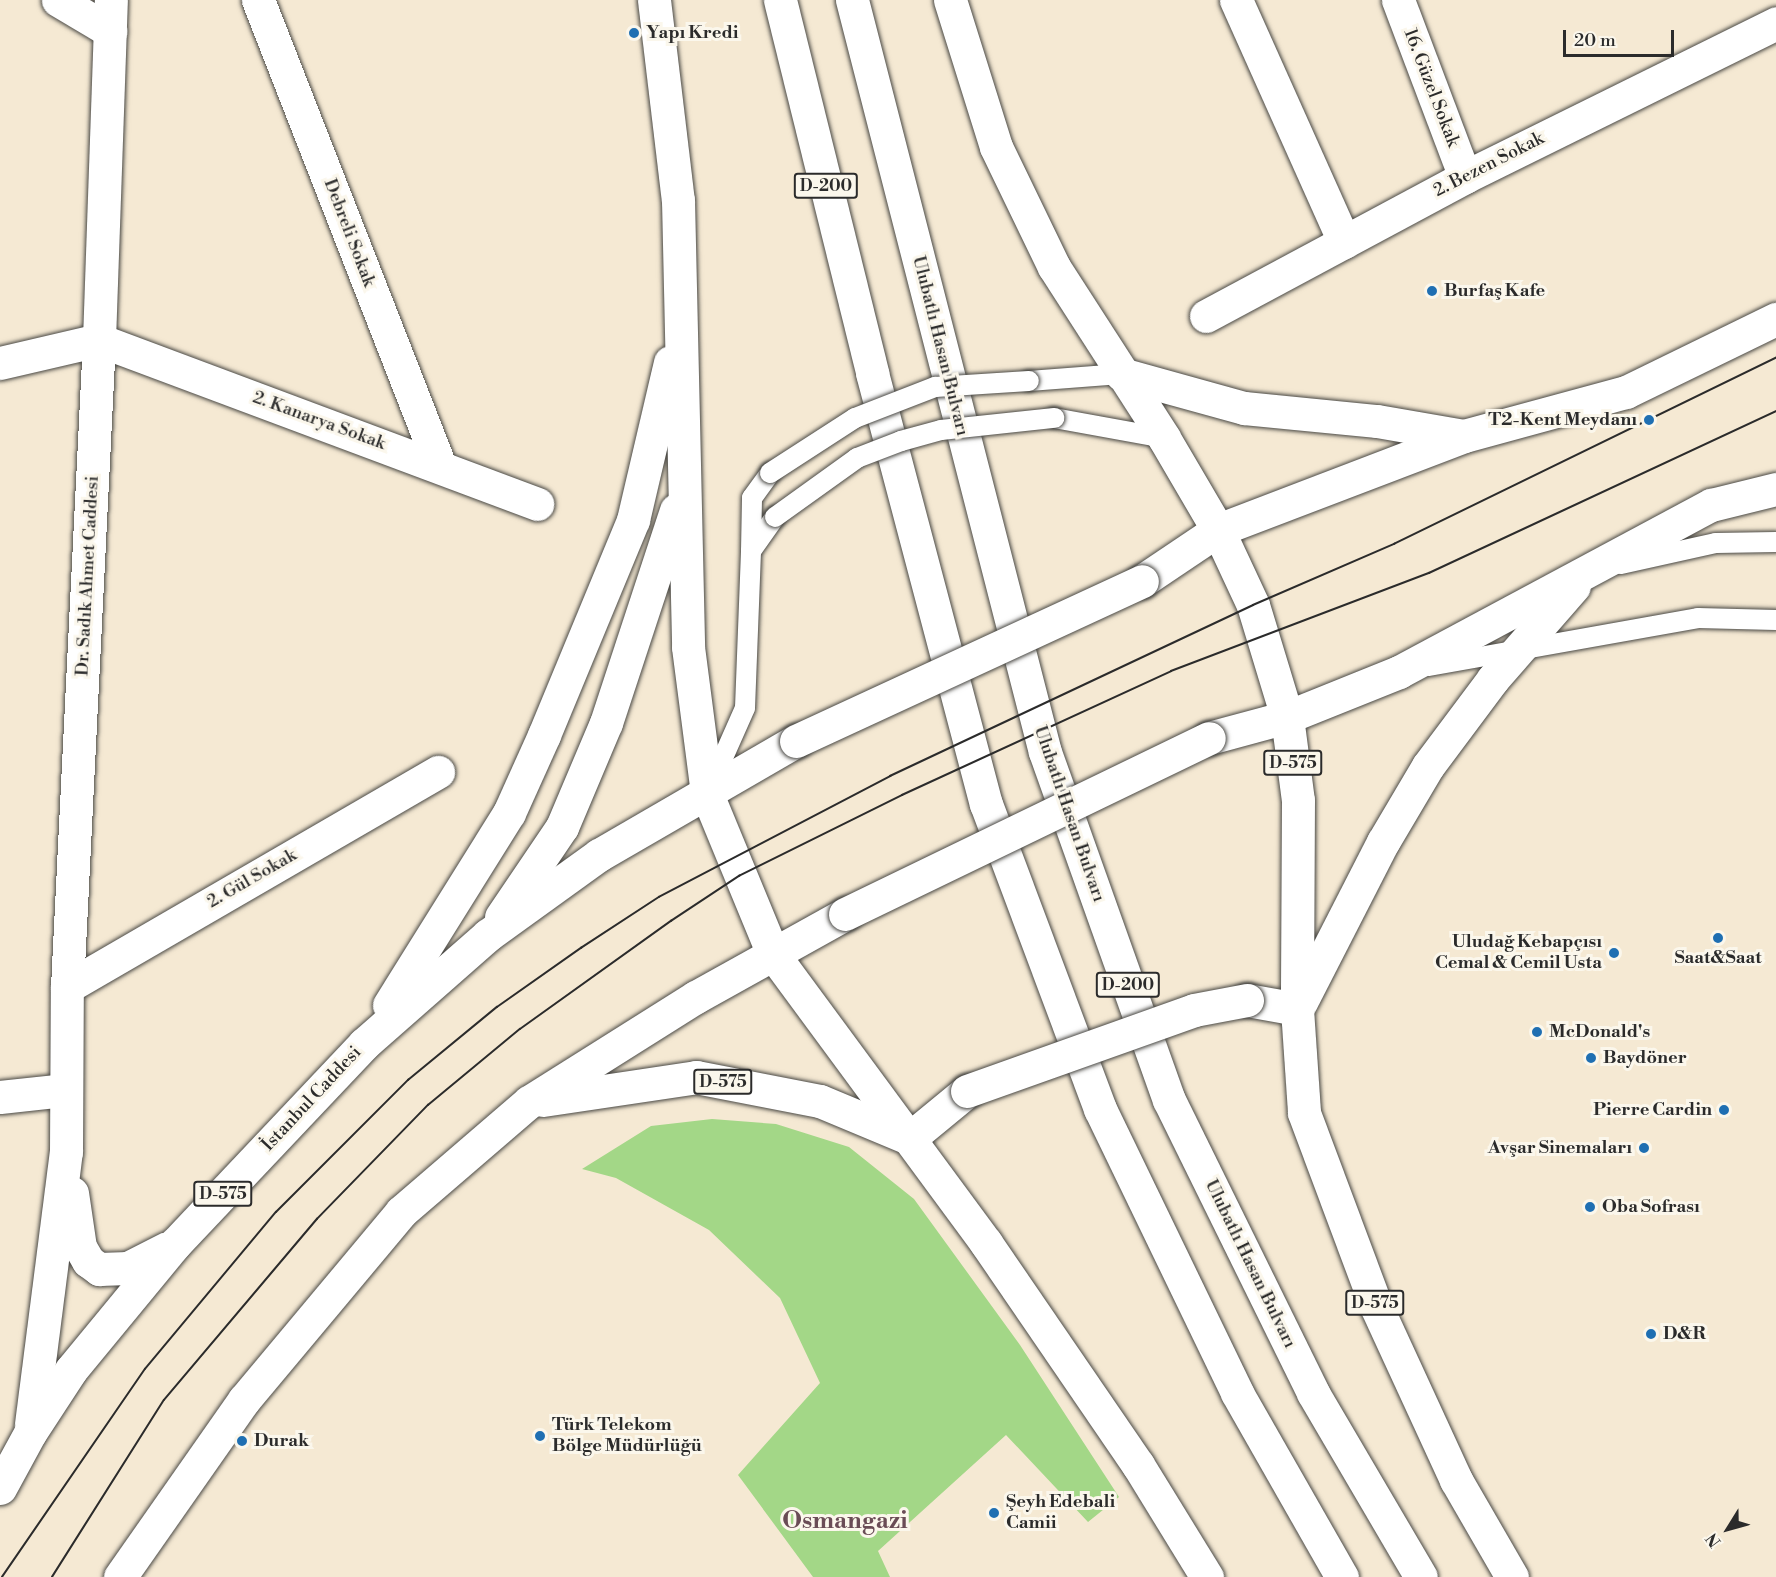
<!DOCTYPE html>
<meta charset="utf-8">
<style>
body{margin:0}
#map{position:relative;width:1776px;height:1577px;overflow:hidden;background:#f5e9d3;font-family:"Libre Bodoni",serif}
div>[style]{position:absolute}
.green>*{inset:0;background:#a3d787}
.roads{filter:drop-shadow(0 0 2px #494844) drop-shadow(0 0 2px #494844)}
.service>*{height:20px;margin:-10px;padding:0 10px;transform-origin:10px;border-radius:10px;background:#fff}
.minor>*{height:33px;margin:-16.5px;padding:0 16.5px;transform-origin:16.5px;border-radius:16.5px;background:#fff}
.secondary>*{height:33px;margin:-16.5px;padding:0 16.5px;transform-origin:16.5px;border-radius:16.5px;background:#fff}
.trunk>*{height:33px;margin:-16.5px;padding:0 16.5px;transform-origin:16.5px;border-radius:16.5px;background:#fff}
.tram>*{height:1.5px;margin:-0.75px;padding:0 0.75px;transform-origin:0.75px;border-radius:0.75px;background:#2b2b2b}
.bridges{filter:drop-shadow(0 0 2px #494844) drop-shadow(0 0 2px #494844)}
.service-bridge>*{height:20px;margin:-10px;padding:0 10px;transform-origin:10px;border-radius:10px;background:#fff}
.trunk-bridge>*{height:33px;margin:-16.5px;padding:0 16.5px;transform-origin:16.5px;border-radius:16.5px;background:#fff}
.dots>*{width:16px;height:16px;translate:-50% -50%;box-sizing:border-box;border:3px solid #fbf7ec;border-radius:50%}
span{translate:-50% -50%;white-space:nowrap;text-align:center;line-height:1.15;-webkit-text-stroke:6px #fbf7ec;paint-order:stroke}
.shield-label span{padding:2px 4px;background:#fbf7ec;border:2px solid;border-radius:4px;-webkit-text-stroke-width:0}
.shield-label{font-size:16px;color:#2b2b2b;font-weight:700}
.poi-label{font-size:18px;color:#2b2b2b;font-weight:700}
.left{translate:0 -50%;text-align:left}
.right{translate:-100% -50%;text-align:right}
.street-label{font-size:18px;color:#2b2b2b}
.district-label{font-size:24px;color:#6a4c56;font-weight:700}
.north{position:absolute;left:1698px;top:1499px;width:60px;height:60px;-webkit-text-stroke:4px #fbf7ec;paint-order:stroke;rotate:233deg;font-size:16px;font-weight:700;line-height:24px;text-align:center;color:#2b2b2b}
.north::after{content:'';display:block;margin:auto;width:21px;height:27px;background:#2b2b2b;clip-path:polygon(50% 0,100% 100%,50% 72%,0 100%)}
.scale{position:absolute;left:1563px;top:30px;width:111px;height:27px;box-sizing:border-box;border:3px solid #2b2b2b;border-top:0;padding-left:8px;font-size:18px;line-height:21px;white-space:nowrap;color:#2b2b2b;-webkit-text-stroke:4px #fbf7ec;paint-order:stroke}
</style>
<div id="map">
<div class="green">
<i style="clip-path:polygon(712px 1119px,776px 1124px,849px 1147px,914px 1199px,1020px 1345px,1119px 1497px,1088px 1522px,1006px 1435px,878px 1551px,890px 1577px,813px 1577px,738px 1475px,820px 1383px,780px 1298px,709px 1230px,616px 1178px,582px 1169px,651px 1126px)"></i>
</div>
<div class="roads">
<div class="service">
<i style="left:1029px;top:381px;width:92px;rotate:-4.4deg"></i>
<i style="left:1054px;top:418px;width:112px;rotate:10.3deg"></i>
<i style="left:751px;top:551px;width:53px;rotate:-88.9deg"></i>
<i style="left:752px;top:498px;width:31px;rotate:-54deg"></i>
<i style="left:1621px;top:564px;width:97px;rotate:-12.5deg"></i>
<i style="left:1716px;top:543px;width:60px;rotate:-1deg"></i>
<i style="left:1429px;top:666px;width:273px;rotate:-10.1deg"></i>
<i style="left:1698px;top:618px;width:78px;rotate:1.5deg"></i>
<i style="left:710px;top:787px;width:86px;rotate:-66.1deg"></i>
<i style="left:745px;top:708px;width:157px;rotate:-87.8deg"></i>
<i style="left:751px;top:551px;width:42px;rotate:-54.8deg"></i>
</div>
<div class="minor">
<i style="left:58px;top:0;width:61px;rotate:30.8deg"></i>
<i style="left:258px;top:0;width:500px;rotate:68.67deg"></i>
<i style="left:1236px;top:0;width:265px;rotate:65.9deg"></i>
<i style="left:1398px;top:0;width:189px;rotate:69.3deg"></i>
<i style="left:1206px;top:316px;width:294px;rotate:-28.2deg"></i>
<i style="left:1465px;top:177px;width:347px;rotate:-26.3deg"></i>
<i style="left:0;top:363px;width:102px;rotate:-13.1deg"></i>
<i style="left:99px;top:340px;width:468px;rotate:20.5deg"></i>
<i style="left:67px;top:987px;width:429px;rotate:-30.1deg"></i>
<i style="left:0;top:1097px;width:64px;rotate:-6.2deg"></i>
</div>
<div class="secondary">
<i style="left:66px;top:1152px;width:165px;rotate:-89.7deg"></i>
<i style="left:67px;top:987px;width:648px;rotate:-87.17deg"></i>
<i style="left:99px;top:340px;width:340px;rotate:-88deg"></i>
</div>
<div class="trunk">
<i style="left:654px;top:0;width:201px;rotate:83.2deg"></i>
<i style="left:678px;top:200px;width:447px;rotate:88.7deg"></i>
<i style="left:688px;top:647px;width:148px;rotate:82.6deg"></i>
<i style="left:707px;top:794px;width:173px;rotate:67.6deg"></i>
<i style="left:773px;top:954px;width:359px;rotate:53.6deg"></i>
<i style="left:986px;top:1243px;width:269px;rotate:55.6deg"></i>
<i style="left:1138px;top:1465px;width:132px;rotate:58.4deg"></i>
<i style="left:780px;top:0;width:384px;rotate:76.1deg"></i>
<i style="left:872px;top:373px;width:446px;rotate:75.2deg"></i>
<i style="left:986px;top:804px;width:326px;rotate:69.5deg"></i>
<i style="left:1100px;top:1109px;width:315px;rotate:64.2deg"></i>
<i style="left:1237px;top:1393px;width:212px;rotate:60.3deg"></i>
<i style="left:852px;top:0;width:776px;rotate:75.61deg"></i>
<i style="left:1045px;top:752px;width:369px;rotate:70.4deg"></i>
<i style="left:1169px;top:1100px;width:326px;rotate:63.8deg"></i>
<i style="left:1313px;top:1393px;width:213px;rotate:59.6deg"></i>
<i style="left:950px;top:0;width:154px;rotate:72.6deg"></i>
<i style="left:996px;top:147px;width:133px;rotate:64.2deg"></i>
<i style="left:1054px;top:267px;width:203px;rotate:57.2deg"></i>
<i style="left:1164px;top:438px;width:107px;rotate:59.6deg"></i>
<i style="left:1218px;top:530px;width:83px;rotate:65deg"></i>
<i style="left:1253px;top:605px;width:117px;rotate:73.1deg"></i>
<i style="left:1287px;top:717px;width:84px;rotate:82.5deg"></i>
<i style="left:1298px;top:800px;width:209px;rotate:90.3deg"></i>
<i style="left:1297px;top:1009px;width:104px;rotate:86.1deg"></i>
<i style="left:1304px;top:1113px;width:206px;rotate:69.5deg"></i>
<i style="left:1376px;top:1306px;width:192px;rotate:65.3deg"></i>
<i style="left:1456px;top:1480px;width:112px;rotate:60deg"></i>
<i style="left:1121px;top:374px;width:128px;rotate:15.5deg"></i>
<i style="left:1244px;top:408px;width:134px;rotate:5.6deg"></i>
<i style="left:1377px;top:421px;width:88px;rotate:9.8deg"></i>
<i style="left:1464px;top:436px;width:168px;rotate:-15.2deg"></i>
<i style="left:1626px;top:392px;width:167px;rotate:-26deg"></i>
<i style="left:1142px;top:581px;width:92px;rotate:-33.9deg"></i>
<i style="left:1218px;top:530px;width:261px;rotate:-20.9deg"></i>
<i style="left:1209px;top:738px;width:81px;rotate:-15.1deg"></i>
<i style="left:1287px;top:717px;width:121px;rotate:-21.9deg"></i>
<i style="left:1399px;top:672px;width:354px;rotate:-28.2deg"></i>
<i style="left:1711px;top:505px;width:67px;rotate:-13.8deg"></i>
<i style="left:501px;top:917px;width:109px;rotate:-55.9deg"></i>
<i style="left:562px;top:827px;width:113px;rotate:-67.1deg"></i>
<i style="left:606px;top:723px;width:224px;rotate:-71.8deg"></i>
<i style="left:1247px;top:1000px;width:51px;rotate:10.2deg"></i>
<i style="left:1301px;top:1002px;width:180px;rotate:-62.9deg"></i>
<i style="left:1383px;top:842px;width:88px;rotate:-59.4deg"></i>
<i style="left:1428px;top:766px;width:109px;rotate:-53.2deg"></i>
<i style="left:1493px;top:679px;width:123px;rotate:-48.9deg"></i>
<i style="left:389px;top:1005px;width:226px;rotate:-58deg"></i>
<i style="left:509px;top:813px;width:85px;rotate:-65.8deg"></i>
<i style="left:544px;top:735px;width:233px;rotate:-67.5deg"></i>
<i style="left:633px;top:520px;width:162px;rotate:-76.8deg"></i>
<i style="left:543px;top:1100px;width:155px;rotate:-8.5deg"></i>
<i style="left:696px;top:1077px;width:126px;rotate:11deg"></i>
<i style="left:820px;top:1101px;width:96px;rotate:22.6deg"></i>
<i style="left:910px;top:1138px;width:74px;rotate:-39.5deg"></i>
<i style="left:72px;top:1193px;width:55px;rotate:81.6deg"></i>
<i style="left:80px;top:1247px;width:16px;rotate:60deg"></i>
<i style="left:88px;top:1261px;width:14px;rotate:36deg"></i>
<i style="left:99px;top:1269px;width:29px;rotate:-2deg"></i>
<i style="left:128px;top:1268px;width:42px;rotate:-27.2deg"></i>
<i style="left:31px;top:1424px;width:274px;rotate:-82.7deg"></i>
<i style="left:0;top:1488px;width:63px;rotate:-61.4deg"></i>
<i style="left:30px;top:1433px;width:75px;rotate:-56.9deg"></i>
<i style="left:71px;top:1370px;width:163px;rotate:-50.5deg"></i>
<i style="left:175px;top:1244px;width:275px;rotate:-46.6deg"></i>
<i style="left:364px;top:1044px;width:165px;rotate:-41.3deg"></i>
<i style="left:488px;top:935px;width:137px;rotate:-35.8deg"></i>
<i style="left:599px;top:855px;width:228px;rotate:-30.1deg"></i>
<i style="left:120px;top:1577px;width:216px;rotate:-55deg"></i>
<i style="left:244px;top:1400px;width:245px;rotate:-50.1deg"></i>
<i style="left:401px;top:1212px;width:169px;rotate:-40.7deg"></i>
<i style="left:529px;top:1102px;width:197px;rotate:-32.2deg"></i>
<i style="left:696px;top:997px;width:171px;rotate:-29.1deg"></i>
</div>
</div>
<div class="tram">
<i style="left:2px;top:1577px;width:252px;rotate:-55.5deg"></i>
<i style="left:145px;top:1369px;width:204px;rotate:-50.2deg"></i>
<i style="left:276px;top:1212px;width:187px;rotate:-45deg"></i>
<i style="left:408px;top:1080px;width:115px;rotate:-39.4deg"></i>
<i style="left:497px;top:1007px;width:103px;rotate:-35.1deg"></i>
<i style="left:581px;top:948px;width:93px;rotate:-33.2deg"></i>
<i style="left:659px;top:897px;width:261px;rotate:-27.6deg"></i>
<i style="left:890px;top:776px;width:401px;rotate:-25.2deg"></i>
<i style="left:1253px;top:605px;width:154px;rotate:-23.4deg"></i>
<i style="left:1394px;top:544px;width:425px;rotate:-26deg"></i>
<i style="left:52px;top:1577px;width:209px;rotate:-57.7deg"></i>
<i style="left:164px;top:1400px;width:237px;rotate:-49.8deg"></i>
<i style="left:317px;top:1219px;width:159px;rotate:-45.8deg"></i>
<i style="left:428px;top:1105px;width:119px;rotate:-39.6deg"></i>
<i style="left:520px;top:1029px;width:186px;rotate:-35.6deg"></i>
<i style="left:671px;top:921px;width:82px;rotate:-33.5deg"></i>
<i style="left:739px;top:876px;width:182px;rotate:-26.4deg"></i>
<i style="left:902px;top:795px;width:296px;rotate:-24.7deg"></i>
<i style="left:1171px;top:671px;width:276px;rotate:-20.8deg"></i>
<i style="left:1429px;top:573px;width:383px;rotate:-25deg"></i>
</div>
<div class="bridges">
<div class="service-bridge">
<i style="left:770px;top:473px;width:101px;rotate:-32.9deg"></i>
<i style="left:855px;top:418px;width:86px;rotate:-21.2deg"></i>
<i style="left:935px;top:387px;width:94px;rotate:-3.7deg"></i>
<i style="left:775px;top:517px;width:101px;rotate:-35.7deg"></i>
<i style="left:857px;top:458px;width:47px;rotate:-21.1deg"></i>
<i style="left:901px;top:441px;width:41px;rotate:-15.4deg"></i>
<i style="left:941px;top:430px;width:114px;rotate:-6.1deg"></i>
</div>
<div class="trunk-bridge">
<i style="left:796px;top:741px;width:381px;rotate:-24.8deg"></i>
<i style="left:845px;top:914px;width:404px;rotate:-25.8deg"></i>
<i style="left:967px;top:1091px;width:241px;rotate:-19.6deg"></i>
<i style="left:1194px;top:1010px;width:54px;rotate:-10.7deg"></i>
</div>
</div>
<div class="dots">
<i style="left:634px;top:33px;background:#1f6fb2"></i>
<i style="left:1432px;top:291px;background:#1f6fb2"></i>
<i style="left:1649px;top:420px;background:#1f6fb2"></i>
<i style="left:1718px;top:938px;background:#1f6fb2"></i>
<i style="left:1614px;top:953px;background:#1f6fb2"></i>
<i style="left:1537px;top:1032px;background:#1f6fb2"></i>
<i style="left:1591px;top:1058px;background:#1f6fb2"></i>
<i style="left:1724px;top:1110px;background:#1f6fb2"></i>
<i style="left:1644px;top:1148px;background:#1f6fb2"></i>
<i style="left:1590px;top:1207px;background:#1f6fb2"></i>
<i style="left:1651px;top:1334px;background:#1f6fb2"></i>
<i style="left:540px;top:1436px;background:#1f6fb2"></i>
<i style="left:242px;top:1441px;background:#1f6fb2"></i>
<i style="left:994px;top:1513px;background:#1f6fb2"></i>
</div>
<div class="shield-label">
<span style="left:826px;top:186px">D-200</span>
<span style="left:1293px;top:763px">D-575</span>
<span style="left:1128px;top:985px">D-200</span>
<span style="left:723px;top:1082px">D-575</span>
<span style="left:223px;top:1194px">D-575</span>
<span style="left:1375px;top:1303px">D-575</span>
</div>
<div class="poi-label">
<span class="left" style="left:646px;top:33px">Yapı Kredi</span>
<span class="left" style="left:1444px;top:291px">Burfaş Kafe</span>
<span class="right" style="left:1637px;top:420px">T2-Kent Meydanı</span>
<span class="right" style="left:1602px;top:953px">Uludağ Kebapçısı<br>Cemal &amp; Cemil Usta</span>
<span style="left:1718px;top:958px">Saat&amp;Saat</span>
<span class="left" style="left:1549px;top:1032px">McDonald's</span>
<span class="left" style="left:1603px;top:1058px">Baydöner</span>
<span class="right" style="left:1712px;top:1110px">Pierre Cardin</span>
<span class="right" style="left:1632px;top:1148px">Avşar Sinemaları</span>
<span class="left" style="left:1602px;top:1207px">Oba Sofrası</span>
<span class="left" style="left:1663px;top:1334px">D&amp;R</span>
<span class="left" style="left:552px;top:1436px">Türk Telekom<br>Bölge Müdürlüğü</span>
<span class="left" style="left:254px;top:1441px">Durak</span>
<span class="left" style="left:1006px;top:1513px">Şeyh Edebali<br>Camii</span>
</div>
<div class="street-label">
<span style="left:1431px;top:88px;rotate:69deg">16. Güzel Sokak</span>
<span style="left:1489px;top:165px;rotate:-27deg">2. Bezen Sokak</span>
<span style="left:349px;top:233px;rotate:69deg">Debreli Sokak</span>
<span style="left:940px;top:346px;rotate:76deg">Ulubatlı Hasan Bulvarı</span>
<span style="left:319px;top:421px;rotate:20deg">2. Kanarya Sokak</span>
<span style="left:88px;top:576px;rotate:-87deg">Dr. Sadık Ahmet Caddesi</span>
<span style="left:1069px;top:814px;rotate:71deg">Ulubatlı Hasan Bulvarı</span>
<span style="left:252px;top:879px;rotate:-30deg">2. Gül Sokak</span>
<span style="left:312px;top:1099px;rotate:-47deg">İstanbul Caddesi</span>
<span style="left:1250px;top:1264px;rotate:64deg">Ulubatlı Hasan Bulvarı</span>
</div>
<div class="district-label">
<span style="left:845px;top:1522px">Osmangazi</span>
</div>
<div class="north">N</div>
<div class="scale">20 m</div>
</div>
